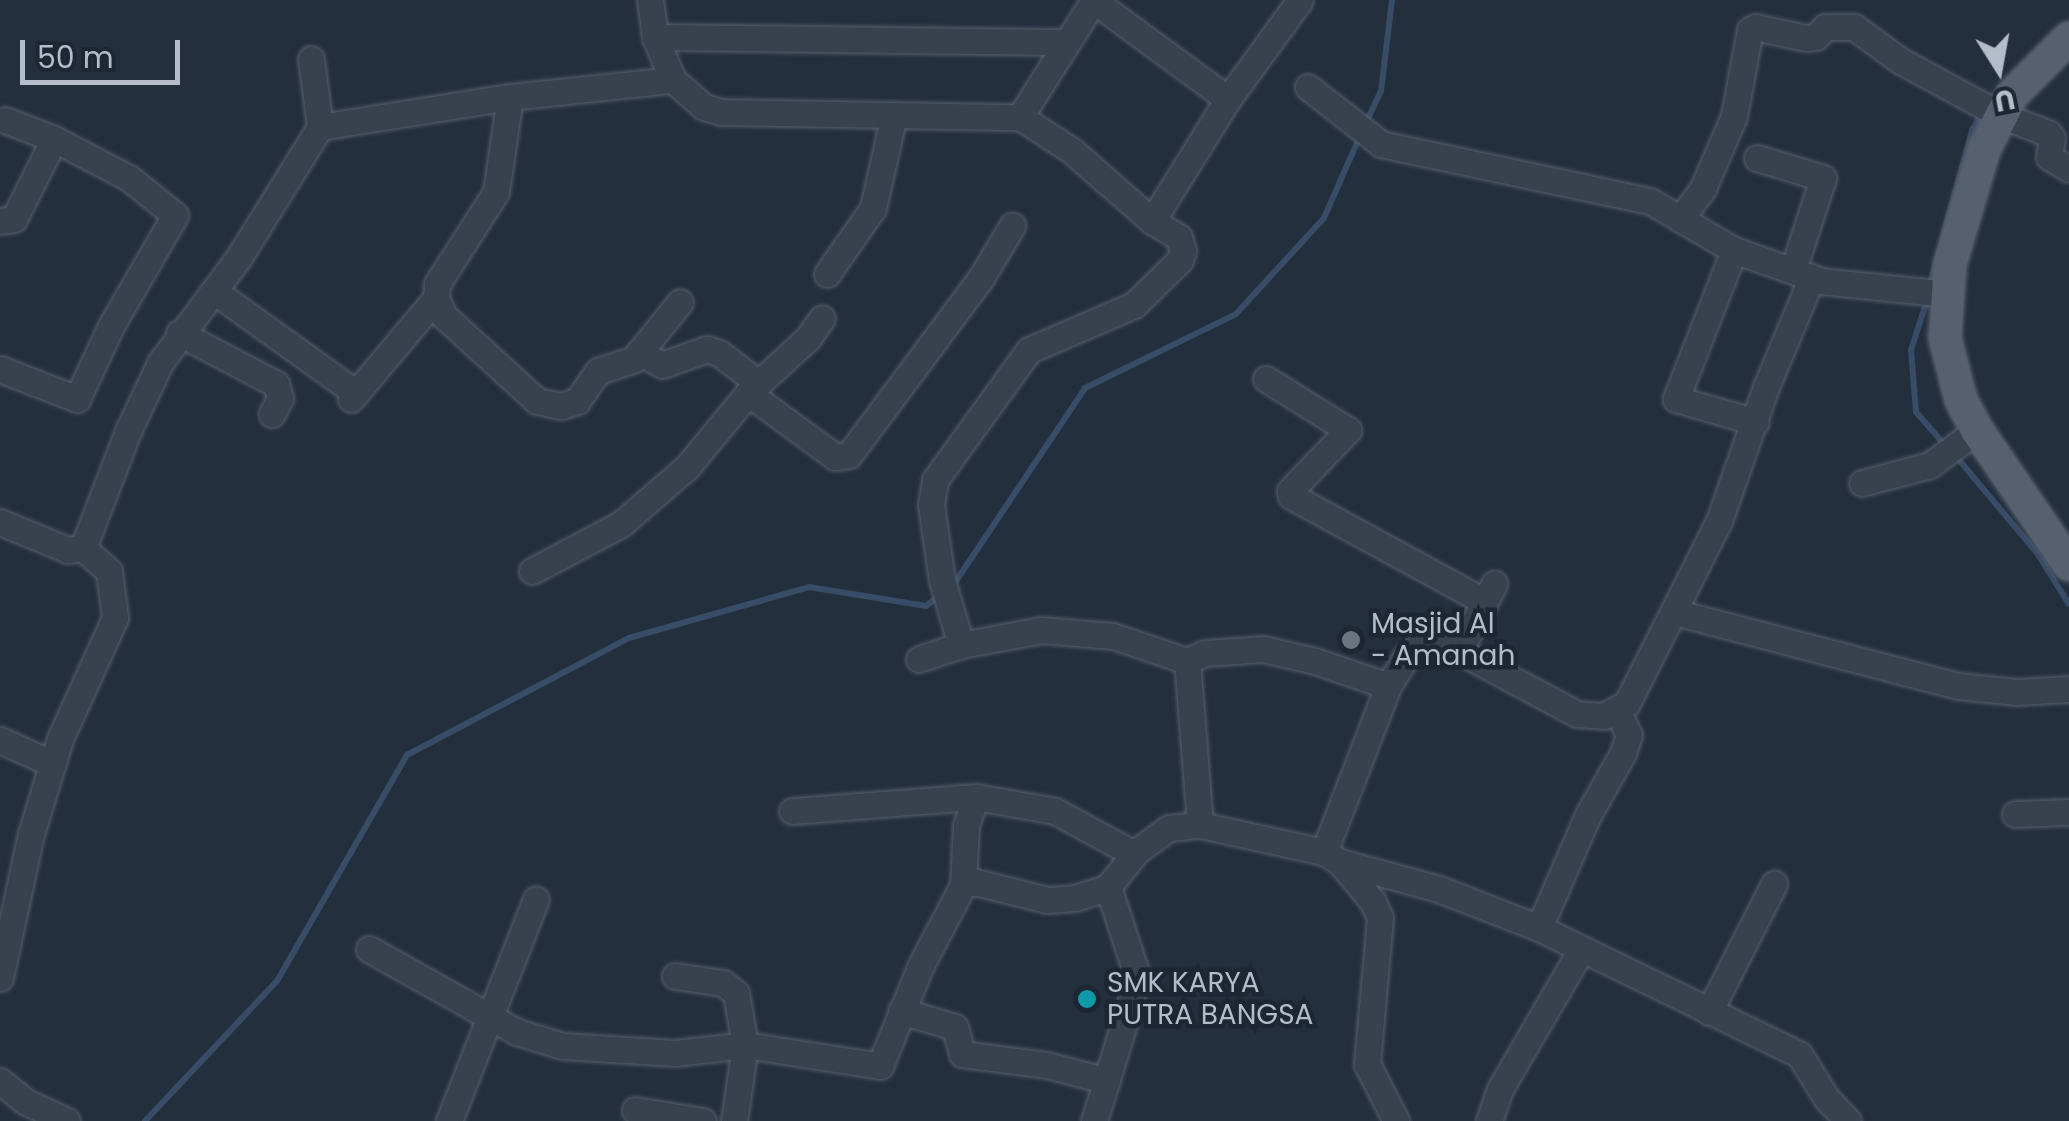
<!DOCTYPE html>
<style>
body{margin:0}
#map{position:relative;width:2069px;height:1121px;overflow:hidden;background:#242f3e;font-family:Poppins,sans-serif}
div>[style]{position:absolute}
.stream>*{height:6px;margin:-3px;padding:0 3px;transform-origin:3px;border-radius:3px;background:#394c67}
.roads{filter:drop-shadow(0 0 2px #565f6c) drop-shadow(0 0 2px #565f6c)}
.minor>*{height:25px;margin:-12.5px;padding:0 12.5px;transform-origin:12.5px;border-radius:12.5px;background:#38414e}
.major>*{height:32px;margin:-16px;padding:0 16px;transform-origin:16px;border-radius:16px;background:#56606e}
.dots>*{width:28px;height:28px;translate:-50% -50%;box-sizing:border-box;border:5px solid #1d2633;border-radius:50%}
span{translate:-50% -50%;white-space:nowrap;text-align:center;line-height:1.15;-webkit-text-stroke:9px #1d2633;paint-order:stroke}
.poi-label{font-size:28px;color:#b4bcc9}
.left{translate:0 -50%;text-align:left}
.north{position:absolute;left:1949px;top:20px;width:100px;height:100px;-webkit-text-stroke:8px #1d2633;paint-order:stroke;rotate:169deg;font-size:28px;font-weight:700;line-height:40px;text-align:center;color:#b4bcc9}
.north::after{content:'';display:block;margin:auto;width:35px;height:45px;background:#b4bcc9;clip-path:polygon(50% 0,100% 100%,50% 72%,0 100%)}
.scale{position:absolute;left:20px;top:40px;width:160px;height:45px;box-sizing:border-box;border:5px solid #b4bcc9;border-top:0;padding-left:12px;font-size:30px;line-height:35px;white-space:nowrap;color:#b4bcc9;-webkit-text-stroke:8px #1d2633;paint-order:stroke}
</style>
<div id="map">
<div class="stream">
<i style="left:1365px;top:125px;width:38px;rotate:-65deg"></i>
<i style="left:1381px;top:91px;width:92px;rotate:-83.1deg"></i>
<i style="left:1930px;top:284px;width:160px;rotate:-74.7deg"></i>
<i style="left:1972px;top:130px;width:22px;rotate:-58deg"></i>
<i style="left:1928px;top:297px;width:56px;rotate:107.8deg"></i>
<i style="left:1911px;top:350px;width:62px;rotate:85.4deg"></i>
<i style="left:1916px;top:412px;width:44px;rotate:48.7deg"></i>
<i style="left:1954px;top:454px;width:129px;rotate:50deg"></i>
<i style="left:2037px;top:553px;width:60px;rotate:57.9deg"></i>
<i style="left:952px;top:587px;width:239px;rotate:-56.2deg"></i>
<i style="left:1085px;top:388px;width:168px;rotate:-26.1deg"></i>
<i style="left:1236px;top:314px;width:130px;rotate:-47.5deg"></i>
<i style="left:1324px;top:218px;width:90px;rotate:-66.3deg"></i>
<i style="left:145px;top:1121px;width:192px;rotate:-46.7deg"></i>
<i style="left:277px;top:981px;width:261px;rotate:-60.1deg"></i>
<i style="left:407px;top:755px;width:251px;rotate:-27.8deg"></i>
<i style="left:629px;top:638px;width:187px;rotate:-15.8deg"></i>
<i style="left:809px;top:587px;width:119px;rotate:9.2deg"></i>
<i style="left:926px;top:606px;width:15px;rotate:-37deg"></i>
</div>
<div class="roads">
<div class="minor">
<i style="left:650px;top:0;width:37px;rotate:82deg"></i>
<i style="left:655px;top:37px;width:47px;rotate:67.3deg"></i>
<i style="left:673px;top:80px;width:41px;rotate:41.1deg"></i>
<i style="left:704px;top:107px;width:18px;rotate:16deg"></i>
<i style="left:721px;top:112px;width:299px;rotate:1deg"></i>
<i style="left:1020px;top:117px;width:61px;rotate:32.9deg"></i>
<i style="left:1071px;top:150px;width:108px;rotate:41.2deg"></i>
<i style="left:1152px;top:221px;width:31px;rotate:31deg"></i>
<i style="left:1179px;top:237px;width:14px;rotate:73deg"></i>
<i style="left:1183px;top:250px;width:10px;rotate:107deg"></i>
<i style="left:1180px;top:260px;width:64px;rotate:135.6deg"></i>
<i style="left:1134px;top:305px;width:114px;rotate:156.8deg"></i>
<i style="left:1029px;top:350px;width:160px;rotate:125.9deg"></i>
<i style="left:935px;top:480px;width:25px;rotate:99deg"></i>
<i style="left:931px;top:505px;width:76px;rotate:81.7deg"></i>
<i style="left:942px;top:580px;width:68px;rotate:73.7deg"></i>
<i style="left:1094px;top:1px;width:166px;rotate:36.2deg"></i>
<i style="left:655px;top:37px;width:409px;rotate:0.7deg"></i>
<i style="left:311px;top:59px;width:69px;rotate:82.5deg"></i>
<i style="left:1308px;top:87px;width:93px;rotate:38deg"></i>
<i style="left:1381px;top:144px;width:275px;rotate:12deg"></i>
<i style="left:1650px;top:201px;width:97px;rotate:30.3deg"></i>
<i style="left:1734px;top:250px;width:92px;rotate:19.6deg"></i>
<i style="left:1821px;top:281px;width:126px;rotate:5.9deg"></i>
<i style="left:510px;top:97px;width:96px;rotate:98.4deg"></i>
<i style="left:496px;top:192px;width:109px;rotate:122.7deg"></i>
<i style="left:437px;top:284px;width:14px;rotate:94deg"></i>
<i style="left:436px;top:298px;width:20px;rotate:66deg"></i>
<i style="left:444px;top:316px;width:126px;rotate:42.4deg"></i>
<i style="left:537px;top:401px;width:25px;rotate:12deg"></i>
<i style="left:561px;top:406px;width:17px;rotate:-17deg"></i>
<i style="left:577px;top:401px;width:37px;rotate:-55deg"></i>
<i style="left:598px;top:371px;width:38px;rotate:-18deg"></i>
<i style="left:634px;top:359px;width:73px;rotate:-51.1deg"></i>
<i style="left:1020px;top:117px;width:138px;rotate:-57.7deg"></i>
<i style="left:1757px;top:158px;width:69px;rotate:16.9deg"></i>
<i style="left:1823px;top:178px;width:97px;rotate:108.1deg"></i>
<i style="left:1680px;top:219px;width:39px;rotate:-53deg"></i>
<i style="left:1703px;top:188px;width:78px;rotate:-66.7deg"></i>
<i style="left:1734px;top:116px;width:87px;rotate:-79.5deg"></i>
<i style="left:1750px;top:30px;width:6px;rotate:-31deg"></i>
<i style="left:1755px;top:27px;width:52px;rotate:12.2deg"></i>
<i style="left:1806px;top:38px;width:10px;rotate:-6deg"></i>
<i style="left:1816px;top:37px;width:13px;rotate:-48deg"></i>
<i style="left:1825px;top:27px;width:29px"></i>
<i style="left:1854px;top:27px;width:58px;rotate:35.9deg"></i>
<i style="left:1901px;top:61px;width:113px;rotate:28.6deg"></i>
<i style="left:2000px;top:115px;width:51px;rotate:20.6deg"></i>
<i style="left:2048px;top:133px;width:6px;rotate:51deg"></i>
<i style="left:2052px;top:138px;width:19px;rotate:99deg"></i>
<i style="left:2049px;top:157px;width:23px;rotate:31deg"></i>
<i style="left:0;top:221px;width:14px;rotate:-8deg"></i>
<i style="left:14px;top:219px;width:89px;rotate:-63.4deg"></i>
<i style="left:1152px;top:221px;width:144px;rotate:-58.1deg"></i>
<i style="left:1228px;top:99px;width:122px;rotate:-54deg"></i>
<i style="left:1734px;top:250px;width:160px;rotate:111.3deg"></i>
<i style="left:1676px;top:399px;width:83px;rotate:16deg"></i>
<i style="left:827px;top:274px;width:80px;rotate:-55.1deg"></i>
<i style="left:873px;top:208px;width:95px;rotate:-77.3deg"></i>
<i style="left:214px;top:291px;width:175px;rotate:35.7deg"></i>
<i style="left:179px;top:333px;width:110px;rotate:27.7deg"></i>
<i style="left:276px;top:384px;width:15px;rotate:74deg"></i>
<i style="left:280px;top:398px;width:18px;rotate:117deg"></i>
<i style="left:639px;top:352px;width:26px;rotate:29deg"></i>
<i style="left:662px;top:365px;width:48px;rotate:-19.6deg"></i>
<i style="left:707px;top:349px;width:13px;rotate:18deg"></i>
<i style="left:719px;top:353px;width:48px;rotate:37.3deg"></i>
<i style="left:0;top:369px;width:83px;rotate:21.3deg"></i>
<i style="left:77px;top:399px;width:81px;rotate:-65deg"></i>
<i style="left:111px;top:326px;width:128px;rotate:-60deg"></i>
<i style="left:175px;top:215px;width:59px;rotate:-141.2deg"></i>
<i style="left:129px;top:178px;width:85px;rotate:-152.5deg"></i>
<i style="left:54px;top:139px;width:53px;rotate:-158.8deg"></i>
<i style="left:1266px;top:379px;width:97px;rotate:31.9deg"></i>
<i style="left:1348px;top:430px;width:84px;rotate:133.6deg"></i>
<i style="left:1290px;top:491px;width:5px;rotate:79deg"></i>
<i style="left:1291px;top:496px;width:217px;rotate:28.6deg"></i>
<i style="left:748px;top:393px;width:81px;rotate:-42.5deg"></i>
<i style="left:808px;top:338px;width:24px;rotate:-55deg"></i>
<i style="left:351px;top:399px;width:132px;rotate:-49.9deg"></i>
<i style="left:1862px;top:483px;width:70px;rotate:-14.8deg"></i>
<i style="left:1930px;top:465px;width:59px;rotate:-36.7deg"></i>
<i style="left:0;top:522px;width:74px;rotate:22.4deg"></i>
<i style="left:68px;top:550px;width:15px;rotate:-8deg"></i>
<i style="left:83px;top:548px;width:128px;rotate:-68.9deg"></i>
<i style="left:129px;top:429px;width:73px;rotate:-64.8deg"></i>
<i style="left:160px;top:363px;width:132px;rotate:-53.3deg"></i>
<i style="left:239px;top:257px;width:153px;rotate:-58.1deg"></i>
<i style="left:320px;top:127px;width:192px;rotate:-9deg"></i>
<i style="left:510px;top:97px;width:164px;rotate:-6deg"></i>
<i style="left:532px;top:571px;width:101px;rotate:-27.8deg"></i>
<i style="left:621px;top:524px;width:87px;rotate:-40.8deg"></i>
<i style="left:687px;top:467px;width:96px;rotate:-50.5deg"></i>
<i style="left:748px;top:393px;width:108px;rotate:36.3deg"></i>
<i style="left:835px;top:457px;width:14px;rotate:-8deg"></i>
<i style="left:849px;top:455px;width:221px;rotate:-53.3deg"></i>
<i style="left:981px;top:278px;width:61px;rotate:-59.2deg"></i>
<i style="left:1674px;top:612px;width:293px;rotate:14.6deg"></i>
<i style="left:1958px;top:686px;width:59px;rotate:5.8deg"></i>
<i style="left:2017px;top:692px;width:52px;rotate:-3.3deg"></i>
<i style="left:1459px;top:651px;width:76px;rotate:-62.4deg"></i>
<i style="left:919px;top:659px;width:44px;rotate:-18.4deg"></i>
<i style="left:961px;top:645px;width:81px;rotate:-10.6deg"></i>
<i style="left:1041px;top:630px;width:72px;rotate:4.8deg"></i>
<i style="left:1113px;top:636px;width:78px;rotate:18.7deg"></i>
<i style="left:1187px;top:661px;width:20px;rotate:-24deg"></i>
<i style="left:1205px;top:653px;width:58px;rotate:-3.9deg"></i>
<i style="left:1263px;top:649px;width:53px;rotate:13deg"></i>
<i style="left:1315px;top:661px;width:77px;rotate:18.9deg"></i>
<i style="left:0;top:740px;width:58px;rotate:24.4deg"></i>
<i style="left:792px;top:811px;width:185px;rotate:-4.4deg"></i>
<i style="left:2015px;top:814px;width:54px;rotate:-2.1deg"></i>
<i style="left:1200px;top:825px;width:127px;rotate:12.3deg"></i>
<i style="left:1324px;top:852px;width:178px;rotate:-68.9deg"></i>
<i style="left:1388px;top:686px;width:36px;rotate:-58deg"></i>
<i style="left:1407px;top:655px;width:19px;rotate:-36deg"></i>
<i style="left:1422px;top:644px;width:38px;rotate:11deg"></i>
<i style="left:1459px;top:651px;width:134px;rotate:28.1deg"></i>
<i style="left:1577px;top:714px;width:27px;rotate:4deg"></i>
<i style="left:1604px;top:716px;width:26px;rotate:-29deg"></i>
<i style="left:1627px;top:703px;width:204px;rotate:-63.2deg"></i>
<i style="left:1719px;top:521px;width:142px;rotate:-70.7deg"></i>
<i style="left:1766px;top:387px;width:119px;rotate:-67.3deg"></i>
<i style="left:1324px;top:852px;width:19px;rotate:32deg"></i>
<i style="left:1340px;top:862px;width:103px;rotate:15.3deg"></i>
<i style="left:1439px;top:889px;width:107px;rotate:21.3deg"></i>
<i style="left:1539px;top:928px;width:289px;rotate:25.9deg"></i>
<i style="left:1799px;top:1054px;width:53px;rotate:58.1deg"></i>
<i style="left:1827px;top:1099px;width:30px;rotate:46deg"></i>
<i style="left:1340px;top:862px;width:52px;rotate:50.5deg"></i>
<i style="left:1373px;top:902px;width:17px;rotate:66deg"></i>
<i style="left:1380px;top:918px;width:147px;rotate:95.1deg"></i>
<i style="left:1367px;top:1064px;width:64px;rotate:63deg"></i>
<i style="left:963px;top:885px;width:60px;rotate:-87.1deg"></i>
<i style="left:966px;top:825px;width:30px;rotate:-70deg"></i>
<i style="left:976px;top:797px;width:80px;rotate:10deg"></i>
<i style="left:1055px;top:811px;width:90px;rotate:28.6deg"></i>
<i style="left:1539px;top:928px;width:123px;rotate:-66.6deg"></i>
<i style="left:1588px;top:815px;width:71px;rotate:-60.6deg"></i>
<i style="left:1623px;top:753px;width:19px;rotate:-72deg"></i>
<i style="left:1629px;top:735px;width:28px;rotate:-116deg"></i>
<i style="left:369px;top:949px;width:170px;rotate:29.3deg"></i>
<i style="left:517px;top:1032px;width:48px;rotate:16.9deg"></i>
<i style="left:563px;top:1046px;width:112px;rotate:3.6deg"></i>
<i style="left:675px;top:1053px;width:70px;rotate:-6.5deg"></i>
<i style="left:745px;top:1045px;width:137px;rotate:8.8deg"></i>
<i style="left:880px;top:1066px;width:109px;rotate:-67.9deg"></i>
<i style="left:921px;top:965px;width:90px;rotate:-62.3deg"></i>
<i style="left:963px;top:885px;width:12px;rotate:-14deg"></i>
<i style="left:975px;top:882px;width:75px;rotate:13.9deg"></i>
<i style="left:1048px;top:900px;width:27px;rotate:-4deg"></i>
<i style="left:1075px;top:898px;width:35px;rotate:-18deg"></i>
<i style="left:1108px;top:887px;width:46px;rotate:-51.1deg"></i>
<i style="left:1137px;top:851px;width:39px;rotate:-36deg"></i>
<i style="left:1169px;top:828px;width:31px;rotate:-6deg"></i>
<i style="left:1200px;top:825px;width:165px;rotate:-94.5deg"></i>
<i style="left:675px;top:976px;width:49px;rotate:8.3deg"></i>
<i style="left:723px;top:983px;width:16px;rotate:38deg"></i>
<i style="left:736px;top:993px;width:53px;rotate:80.2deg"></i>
<i style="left:745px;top:1045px;width:77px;rotate:98.2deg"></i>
<i style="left:0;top:978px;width:147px;rotate:-77.9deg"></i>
<i style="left:31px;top:834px;width:99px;rotate:-73deg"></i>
<i style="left:60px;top:739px;width:133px;rotate:-65.6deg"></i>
<i style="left:115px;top:618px;width:47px;rotate:-97.3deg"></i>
<i style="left:109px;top:571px;width:35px;rotate:-139deg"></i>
<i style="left:901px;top:1011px;width:56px;rotate:16.5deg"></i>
<i style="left:955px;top:1027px;width:28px;rotate:75deg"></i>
<i style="left:962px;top:1054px;width:86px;rotate:7.4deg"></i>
<i style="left:1047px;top:1065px;width:62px;rotate:14.9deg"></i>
<i style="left:1709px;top:1012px;width:144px;rotate:-63.1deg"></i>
<i style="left:0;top:1081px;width:33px;rotate:39deg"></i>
<i style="left:26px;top:1102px;width:45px;rotate:24.9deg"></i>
<i style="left:635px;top:1110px;width:69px;rotate:9.2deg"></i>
<i style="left:449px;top:1121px;width:238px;rotate:-68.6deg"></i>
<i style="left:1094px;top:1121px;width:126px;rotate:-72.9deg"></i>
<i style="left:1131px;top:1001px;width:32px;rotate:-83deg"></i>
<i style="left:1135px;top:969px;width:86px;rotate:-108.2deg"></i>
<i style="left:1489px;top:1121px;width:34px;rotate:-71deg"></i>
<i style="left:1500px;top:1089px;width:161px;rotate:-59.8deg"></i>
</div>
<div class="major">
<i style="left:2069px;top:38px;width:81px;rotate:135deg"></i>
<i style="left:2012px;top:95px;width:62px;rotate:117deg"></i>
<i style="left:1984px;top:150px;width:120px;rotate:106.5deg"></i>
<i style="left:1950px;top:265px;width:73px;rotate:93.9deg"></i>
<i style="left:1945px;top:338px;width:64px;rotate:75.5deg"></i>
<i style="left:1961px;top:400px;width:34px;rotate:62deg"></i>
<i style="left:1977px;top:430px;width:163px;rotate:55.7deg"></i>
</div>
</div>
<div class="dots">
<i style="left:1351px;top:640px;background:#6b7280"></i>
<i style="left:1087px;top:999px;background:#0f9aa8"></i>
</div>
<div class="poi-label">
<span class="left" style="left:1371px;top:640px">Masjid Al<br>- Amanah</span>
<span class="left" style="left:1107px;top:999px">SMK KARYA<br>PUTRA BANGSA</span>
</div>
<div class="north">U</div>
<div class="scale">50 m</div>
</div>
